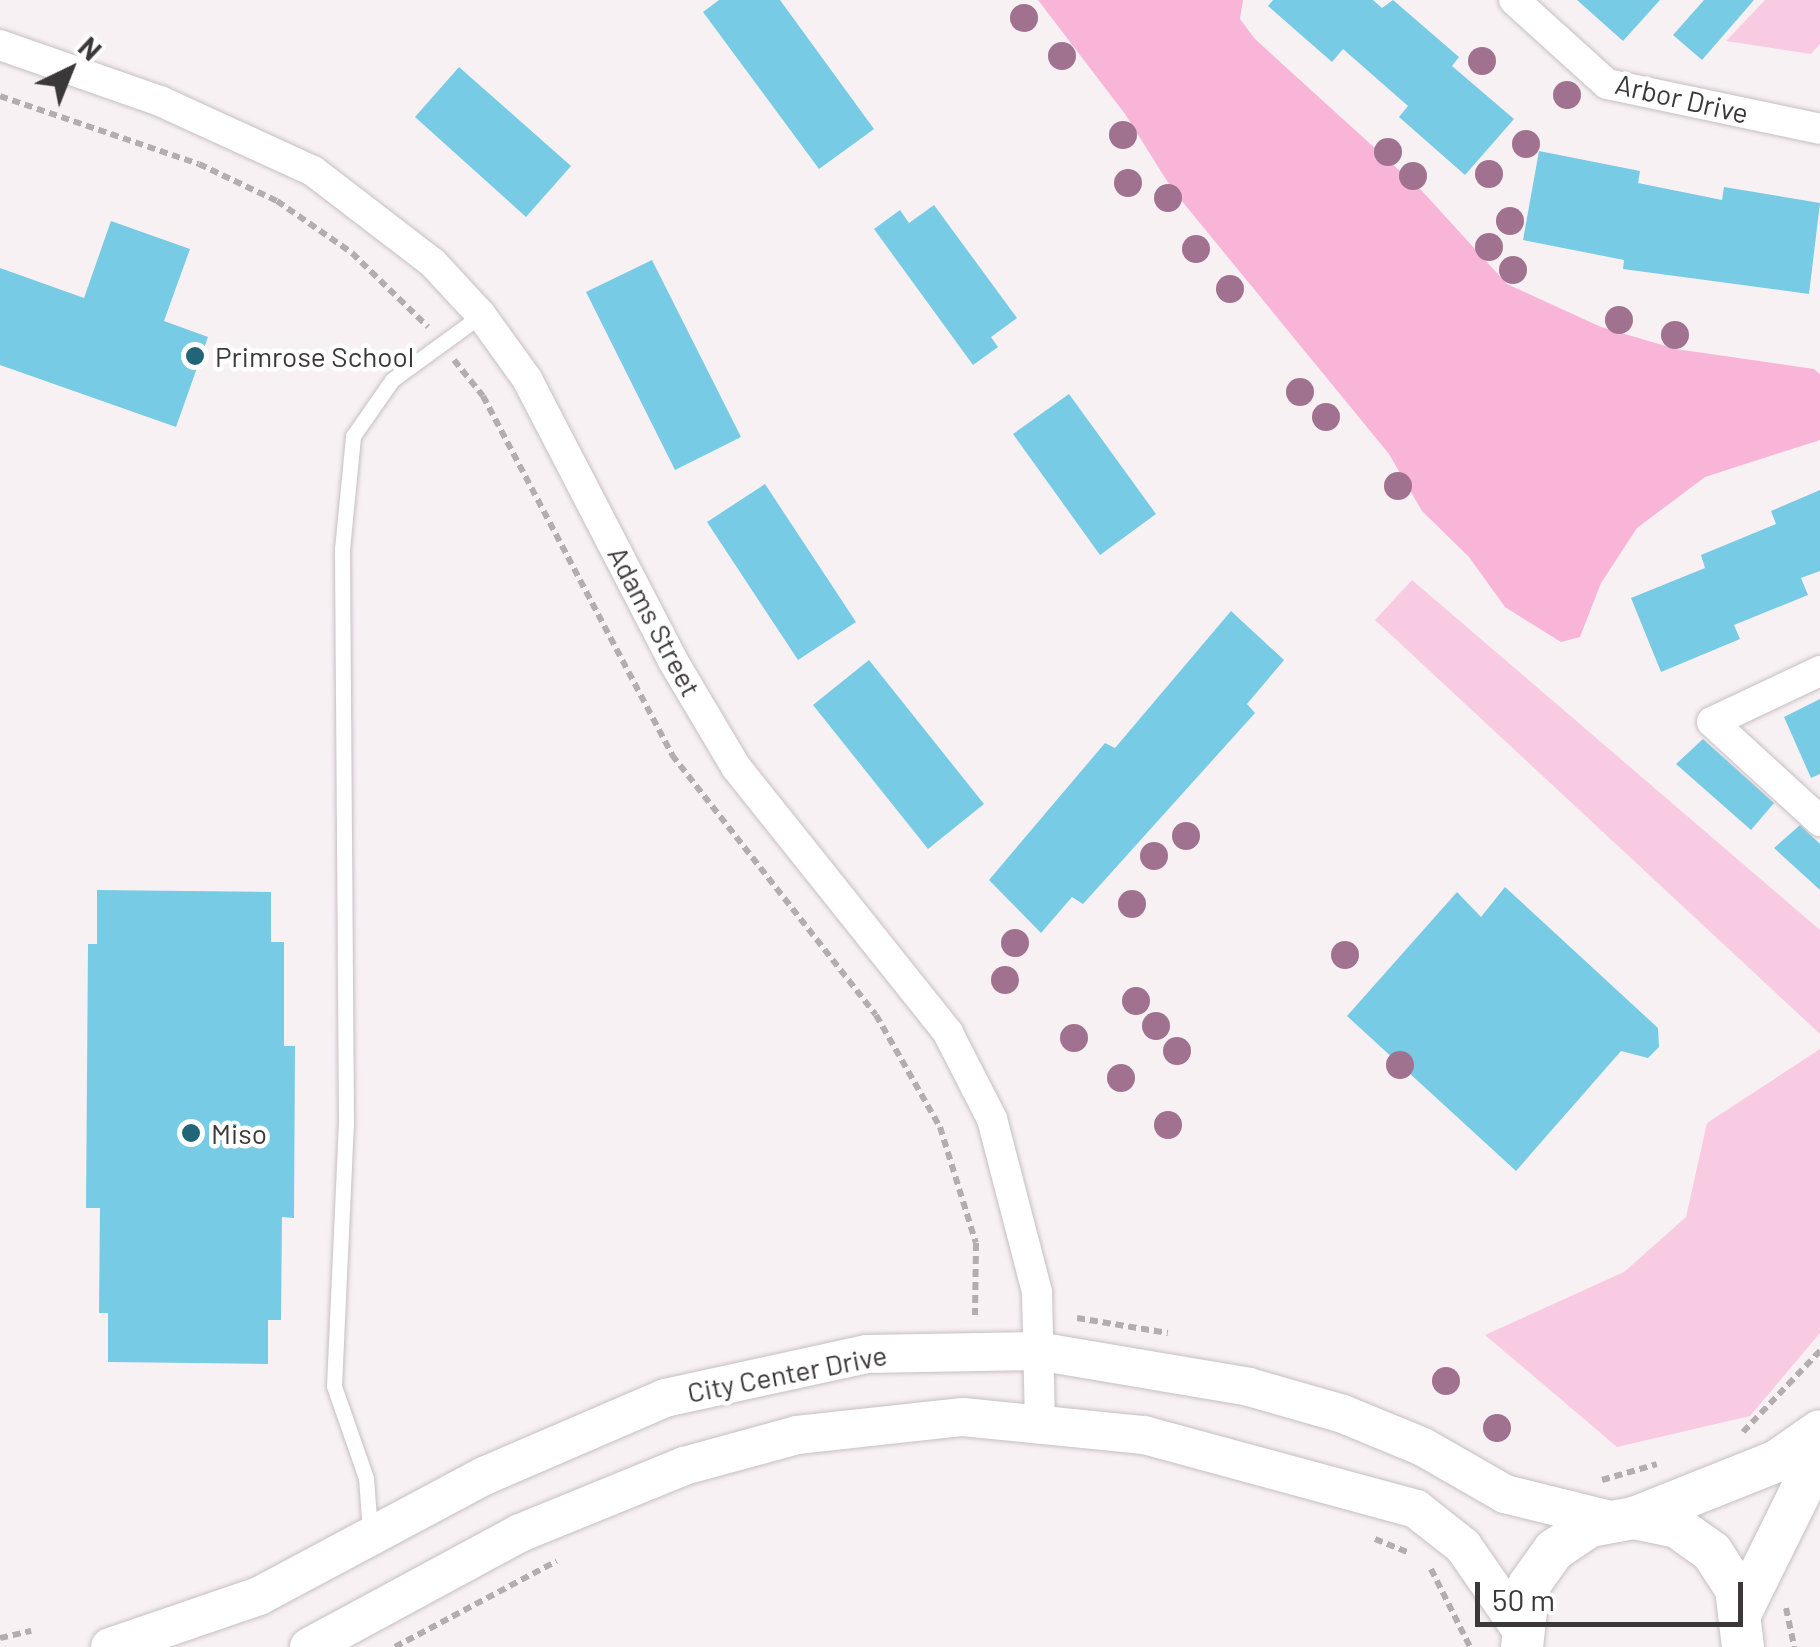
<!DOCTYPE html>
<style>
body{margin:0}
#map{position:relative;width:1820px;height:1647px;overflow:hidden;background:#f8f1f4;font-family:Barlow,sans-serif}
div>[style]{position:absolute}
.green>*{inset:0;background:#f9cbe2}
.water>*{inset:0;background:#f9b5d8}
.building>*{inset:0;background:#77cbe5}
.path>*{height:6px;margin-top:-3px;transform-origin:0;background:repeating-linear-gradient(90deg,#b3adb0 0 8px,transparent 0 13px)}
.roads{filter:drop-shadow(0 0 2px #c6bfc2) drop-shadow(0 0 2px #c6bfc2)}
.service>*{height:15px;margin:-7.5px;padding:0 7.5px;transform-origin:7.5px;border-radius:7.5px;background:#fff}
.minor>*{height:30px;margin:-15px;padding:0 15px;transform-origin:15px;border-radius:15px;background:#fff}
.tertiary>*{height:38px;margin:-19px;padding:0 19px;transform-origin:19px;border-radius:19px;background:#fff}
.secondary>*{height:42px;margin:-21px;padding:0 21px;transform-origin:21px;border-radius:21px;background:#fff}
.trees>*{width:28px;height:28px;margin:-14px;border-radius:50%;background:#a0728f}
.dots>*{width:28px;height:28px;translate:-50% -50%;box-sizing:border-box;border:5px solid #fff;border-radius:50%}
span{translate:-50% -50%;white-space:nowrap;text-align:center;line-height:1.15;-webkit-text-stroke:9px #fff;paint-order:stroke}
.street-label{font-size:28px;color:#3b383a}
.poi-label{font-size:28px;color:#3b383a}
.left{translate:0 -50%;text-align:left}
.north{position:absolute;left:20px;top:20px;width:100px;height:100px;-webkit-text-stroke:8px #fff;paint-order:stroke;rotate:43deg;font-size:28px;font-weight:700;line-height:40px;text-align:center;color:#3b383a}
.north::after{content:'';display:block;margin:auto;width:35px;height:45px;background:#3b383a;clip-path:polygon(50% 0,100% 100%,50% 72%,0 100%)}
.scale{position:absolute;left:1475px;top:1582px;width:268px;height:45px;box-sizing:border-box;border:5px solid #3b383a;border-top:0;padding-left:12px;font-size:30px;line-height:35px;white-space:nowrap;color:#3b383a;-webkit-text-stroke:8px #fff;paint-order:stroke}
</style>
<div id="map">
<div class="green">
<i style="clip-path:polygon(1765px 0,1820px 0,1820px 44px,1811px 54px,1726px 41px)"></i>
<i style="clip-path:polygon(1412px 580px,1820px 930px,1820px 1034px,1375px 620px)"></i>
<i style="clip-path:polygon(1820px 1049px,1820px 1333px,1750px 1416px,1617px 1447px,1485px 1335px,1624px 1272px,1686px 1217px,1707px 1123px)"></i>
</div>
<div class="water">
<i style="clip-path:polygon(1038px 0,1243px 0,1240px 19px,1255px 39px,1422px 191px,1507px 284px,1601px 327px,1676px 349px,1814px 369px,1820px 374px,1820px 440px,1705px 477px,1637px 528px,1601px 583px,1580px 637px,1561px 642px,1505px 607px,1469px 557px,1422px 511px,1389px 454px,1172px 189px,1125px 114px)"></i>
</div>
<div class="building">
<i style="clip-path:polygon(719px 0,780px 0,874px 129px,819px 169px,703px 12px)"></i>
<i style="clip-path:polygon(1273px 0,1373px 0,1382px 8px,1393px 0,1459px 57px,1452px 66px,1514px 119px,1465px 175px,1399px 117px,1408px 106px,1343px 49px,1332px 62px,1268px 6px)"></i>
<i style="clip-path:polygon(1577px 0,1660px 0,1623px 41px)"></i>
<i style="clip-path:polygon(1704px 0,1754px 0,1702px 60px,1673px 35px)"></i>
<i style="clip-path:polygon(459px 67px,571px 166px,526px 217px,415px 117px)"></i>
<i style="clip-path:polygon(1539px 151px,1640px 171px,1638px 183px,1722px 200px,1724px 187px,1820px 203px,1809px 294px,1623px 269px,1624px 260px,1523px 240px)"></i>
<i style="clip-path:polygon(934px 205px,1017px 318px,991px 337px,998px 347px,973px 365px,874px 229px,900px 210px,909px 223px)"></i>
<i style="clip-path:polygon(111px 221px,190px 249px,164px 321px,208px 337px,176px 427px,0 365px,0 268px,84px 298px)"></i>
<i style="clip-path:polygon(652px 260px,741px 437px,675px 470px,586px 292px)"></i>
<i style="clip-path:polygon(1069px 394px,1156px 514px,1100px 555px,1013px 434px)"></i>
<i style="clip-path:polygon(765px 484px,856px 622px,798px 660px,707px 522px)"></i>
<i style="clip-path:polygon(1820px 490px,1820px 571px,1801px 578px,1808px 595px,1734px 625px,1740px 639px,1661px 672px,1631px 598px,1705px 568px,1701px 555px,1776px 524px,1771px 511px)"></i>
<i style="clip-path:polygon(1231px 611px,1284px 660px,1247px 704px,1255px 713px,1083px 904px,1072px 897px,1041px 933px,989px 880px,1105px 743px,1115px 748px)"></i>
<i style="clip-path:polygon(869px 660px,984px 804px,928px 849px,813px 705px)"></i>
<i style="clip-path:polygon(1820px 699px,1820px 774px,1811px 778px,1784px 717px)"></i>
<i style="clip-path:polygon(1703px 739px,1774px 803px,1751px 830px,1676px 764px)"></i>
<i style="clip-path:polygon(1800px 825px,1820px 844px,1820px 890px,1774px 848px)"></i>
<i style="clip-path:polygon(1505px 887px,1658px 1028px,1659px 1047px,1648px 1058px,1621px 1051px,1516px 1171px,1347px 1016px,1457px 892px,1481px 917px)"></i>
<i style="clip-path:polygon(97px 890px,271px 892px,271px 942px,284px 942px,284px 1046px,295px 1046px,294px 1218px,282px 1217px,281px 1320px,268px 1320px,268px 1364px,108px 1362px,108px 1313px,99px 1313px,100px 1208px,86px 1208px,88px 944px,97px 944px)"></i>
</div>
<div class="path">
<i style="left:0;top:96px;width:210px;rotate:18.9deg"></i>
<i style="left:199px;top:164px;width:86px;rotate:25.4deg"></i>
<i style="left:277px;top:201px;width:91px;rotate:34.7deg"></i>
<i style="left:352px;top:253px;width:106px;rotate:44.2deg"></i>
<i style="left:454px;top:360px;width:46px;rotate:51.1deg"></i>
<i style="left:483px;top:396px;width:406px;rotate:62.2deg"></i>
<i style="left:672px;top:755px;width:330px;rotate:51.9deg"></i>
<i style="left:876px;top:1015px;width:129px;rotate:60.3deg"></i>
<i style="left:940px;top:1127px;width:121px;rotate:72.8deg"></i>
<i style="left:976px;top:1243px;width:72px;rotate:90.8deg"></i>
<i style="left:1077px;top:1318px;width:92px;rotate:9.4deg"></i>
<i style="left:1743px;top:1432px;width:112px;rotate:-46.5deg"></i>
<i style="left:1602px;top:1480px;width:57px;rotate:-16.2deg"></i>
<i style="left:1375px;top:1539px;width:38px;rotate:22deg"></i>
<i style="left:1431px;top:1569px;width:87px;rotate:63.4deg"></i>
<i style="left:1786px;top:1608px;width:40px;rotate:78deg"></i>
<i style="left:0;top:1638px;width:32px;rotate:-13deg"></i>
<i style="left:395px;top:1647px;width:183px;rotate:-28deg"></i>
</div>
<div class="roads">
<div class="service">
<i style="left:370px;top:1532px;width:54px;rotate:-94.2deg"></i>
<i style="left:366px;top:1478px;width:97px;rotate:-109.2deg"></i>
<i style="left:334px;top:1386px;width:261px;rotate:-87.4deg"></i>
<i style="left:346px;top:1125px;width:576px;rotate:-90.4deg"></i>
<i style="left:342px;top:549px;width:114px;rotate:-84.4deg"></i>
<i style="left:353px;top:436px;width:68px;rotate:-55.1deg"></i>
<i style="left:392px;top:380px;width:110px;rotate:-36.1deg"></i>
</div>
<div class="minor">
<i style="left:1514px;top:0;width:125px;rotate:42.1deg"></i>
<i style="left:1607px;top:84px;width:218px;rotate:11.9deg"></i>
<i style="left:0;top:45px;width:170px;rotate:19.3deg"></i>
<i style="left:160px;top:101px;width:168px;rotate:24.6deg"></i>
<i style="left:313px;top:171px;width:151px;rotate:37.5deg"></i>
<i style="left:433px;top:263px;width:71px;rotate:47.3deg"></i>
<i style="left:481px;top:315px;width:79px;rotate:54.3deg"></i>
<i style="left:527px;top:379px;width:318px;rotate:62.6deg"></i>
<i style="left:673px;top:661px;width:123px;rotate:59.3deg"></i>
<i style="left:736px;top:767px;width:340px;rotate:51.4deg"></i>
<i style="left:948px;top:1033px;width:97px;rotate:62.9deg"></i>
<i style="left:992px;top:1119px;width:179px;rotate:75.4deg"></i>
<i style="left:1037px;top:1292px;width:129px;rotate:88.7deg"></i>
<i style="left:1820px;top:671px;width:119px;rotate:154.7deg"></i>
<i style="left:1712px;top:722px;width:147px;rotate:42.5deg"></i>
</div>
<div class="tertiary">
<i style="left:110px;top:1647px;width:157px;rotate:-18.9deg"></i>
<i style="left:259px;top:1596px;width:255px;rotate:-28.1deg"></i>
<i style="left:484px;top:1476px;width:197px;rotate:-23.3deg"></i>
<i style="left:665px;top:1398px;width:207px;rotate:-12.3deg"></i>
<i style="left:867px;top:1354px;width:170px;rotate:-1deg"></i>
<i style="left:1037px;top:1351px;width:215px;rotate:9.6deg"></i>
<i style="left:1249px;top:1387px;width:98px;rotate:16deg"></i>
<i style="left:1343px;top:1414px;width:87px;rotate:22.4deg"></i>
<i style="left:1423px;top:1447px;width:95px;rotate:29.8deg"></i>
<i style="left:1505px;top:1494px;width:108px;rotate:13.9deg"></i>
<i style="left:309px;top:1647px;width:240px;rotate:-28.4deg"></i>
<i style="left:520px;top:1533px;width:177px;rotate:-22.2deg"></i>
<i style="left:684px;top:1466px;width:117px;rotate:-15.3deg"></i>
<i style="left:797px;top:1435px;width:167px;rotate:-6.2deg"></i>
<i style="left:963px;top:1417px;width:182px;rotate:5.7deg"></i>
<i style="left:1144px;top:1435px;width:282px;rotate:15.2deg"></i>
<i style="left:1416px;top:1509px;width:60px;rotate:38.2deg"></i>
<i style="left:1463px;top:1546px;width:100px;rotate:55.2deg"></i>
</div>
<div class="secondary">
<i style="left:1634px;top:1518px;width:154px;rotate:-21.7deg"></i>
<i style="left:1777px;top:1461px;width:52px;rotate:-34.9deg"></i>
<i style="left:1742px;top:1610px;width:176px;rotate:-63.7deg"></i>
<i style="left:1522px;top:1647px;width:62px;rotate:-83.6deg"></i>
<i style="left:1529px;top:1585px;width:43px;rotate:-54.5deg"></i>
<i style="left:1554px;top:1550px;width:43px;rotate:-33.7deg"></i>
<i style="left:1590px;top:1526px;width:45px;rotate:-10.3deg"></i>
<i style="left:1634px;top:1518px;width:44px;rotate:11.8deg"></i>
<i style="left:1677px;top:1527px;width:43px;rotate:35.5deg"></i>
<i style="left:1712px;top:1552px;width:44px;rotate:57deg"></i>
<i style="left:1736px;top:1589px;width:58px;rotate:83.1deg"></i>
</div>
</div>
<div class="trees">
<i style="left:1024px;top:18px"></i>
<i style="left:1062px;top:56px"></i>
<i style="left:1482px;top:61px"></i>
<i style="left:1567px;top:95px"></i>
<i style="left:1123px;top:135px"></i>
<i style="left:1526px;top:144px"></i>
<i style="left:1388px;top:152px"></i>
<i style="left:1489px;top:174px"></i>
<i style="left:1413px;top:176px"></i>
<i style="left:1128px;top:183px"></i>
<i style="left:1168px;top:198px"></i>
<i style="left:1510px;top:221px"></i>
<i style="left:1489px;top:247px"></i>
<i style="left:1196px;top:249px"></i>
<i style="left:1513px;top:270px"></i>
<i style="left:1230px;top:289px"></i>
<i style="left:1619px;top:320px"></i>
<i style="left:1675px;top:335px"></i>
<i style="left:1300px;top:392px"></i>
<i style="left:1326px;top:417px"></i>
<i style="left:1398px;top:486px"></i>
<i style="left:1186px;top:836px"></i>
<i style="left:1154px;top:856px"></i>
<i style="left:1132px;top:904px"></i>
<i style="left:1015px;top:943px"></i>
<i style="left:1345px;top:955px"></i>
<i style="left:1005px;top:980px"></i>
<i style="left:1136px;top:1001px"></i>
<i style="left:1156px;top:1026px"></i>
<i style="left:1074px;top:1038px"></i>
<i style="left:1177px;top:1051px"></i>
<i style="left:1400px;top:1065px"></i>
<i style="left:1121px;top:1078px"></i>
<i style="left:1168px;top:1125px"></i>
<i style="left:1446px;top:1381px"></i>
<i style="left:1497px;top:1428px"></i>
</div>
<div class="dots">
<i style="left:195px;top:356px;background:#226577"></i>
<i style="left:191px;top:1133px;background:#226577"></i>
</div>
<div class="street-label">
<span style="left:1682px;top:98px;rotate:13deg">Arbor Drive</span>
<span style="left:655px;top:621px;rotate:62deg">Adams Street</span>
<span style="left:787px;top:1373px;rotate:-11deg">City Center Drive</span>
</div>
<div class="poi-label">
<span class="left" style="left:215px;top:356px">Primrose School</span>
<span class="left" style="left:211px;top:1133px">Miso</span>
</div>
<div class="north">N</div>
<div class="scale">50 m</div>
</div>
